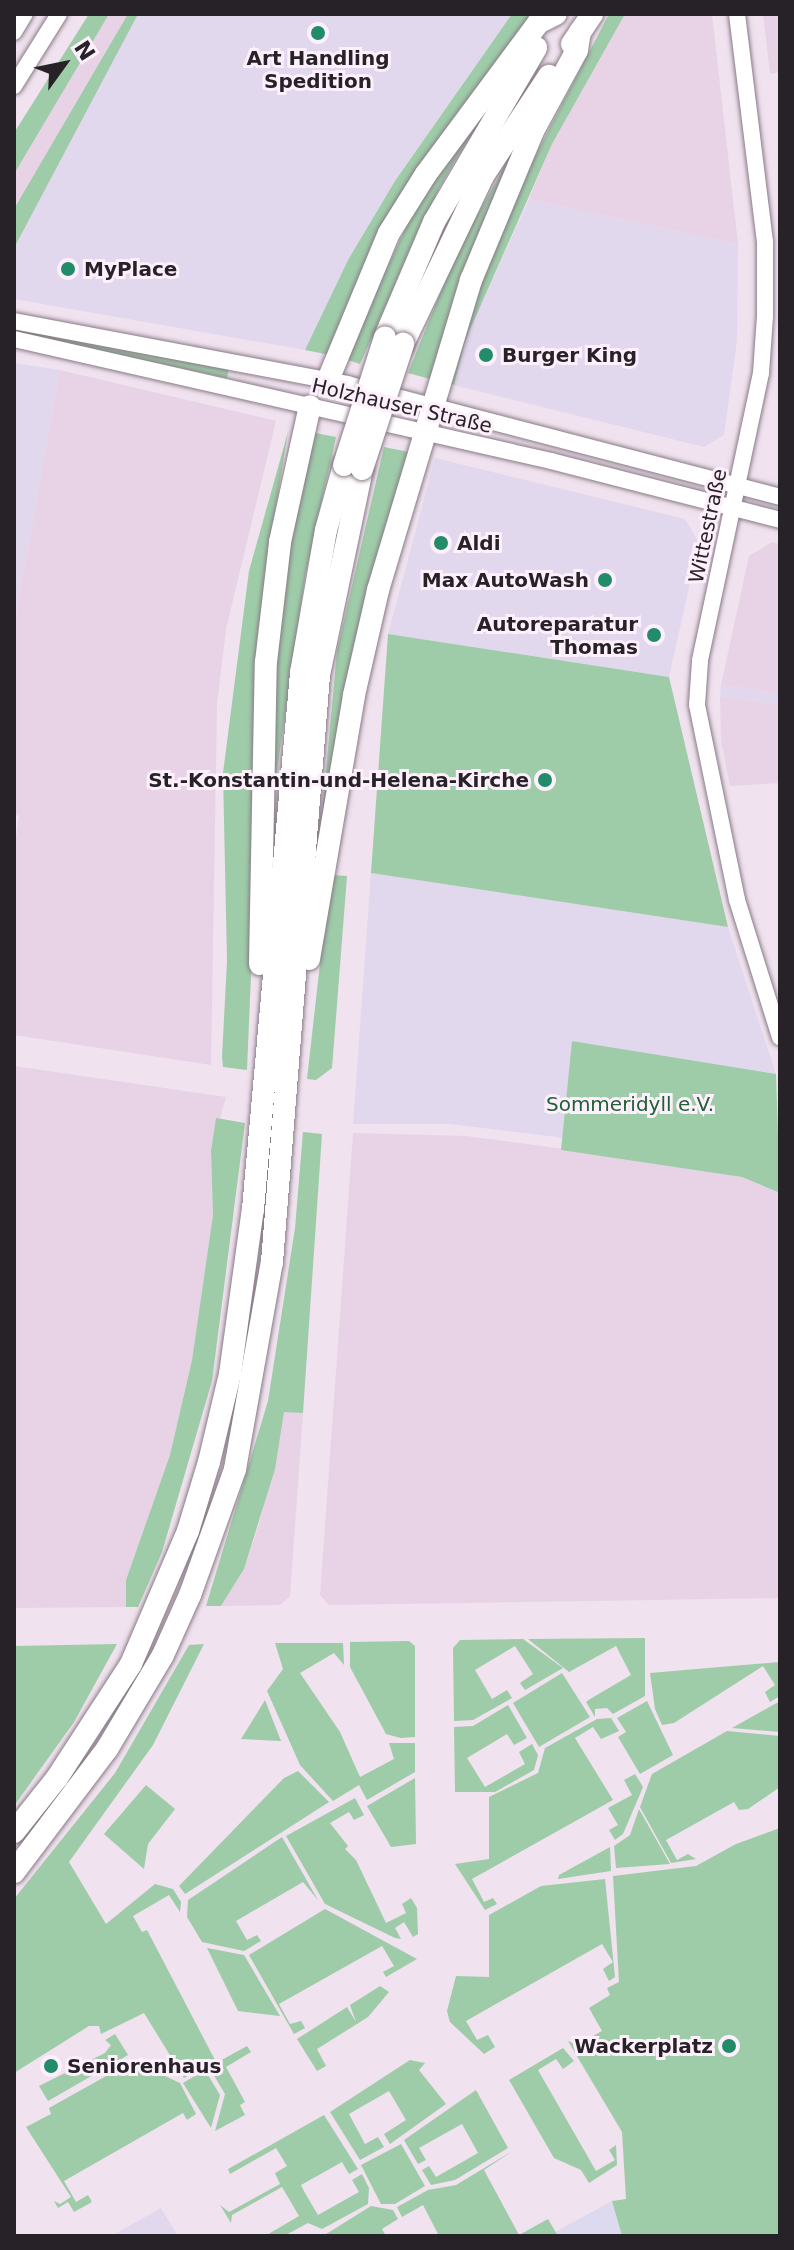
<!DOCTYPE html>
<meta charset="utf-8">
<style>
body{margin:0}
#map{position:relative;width:794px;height:2250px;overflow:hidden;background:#f0e2ee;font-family:"DejaVu Sans",sans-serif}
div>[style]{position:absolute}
.commercial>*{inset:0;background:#e2d8ed}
.built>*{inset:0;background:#e7d3e5}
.education>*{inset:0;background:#dddaf0}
.green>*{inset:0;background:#9ecca8}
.roads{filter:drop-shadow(0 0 2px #887b87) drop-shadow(0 0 2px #887b87)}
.secondary>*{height:16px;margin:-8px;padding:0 8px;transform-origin:8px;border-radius:8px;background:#fff}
.highway>*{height:22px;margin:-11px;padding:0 11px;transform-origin:11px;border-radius:11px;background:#fff}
.bridges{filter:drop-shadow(0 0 2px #887b87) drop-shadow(0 0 2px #887b87)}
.highway-bridge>*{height:22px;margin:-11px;padding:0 11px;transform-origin:11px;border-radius:11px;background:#fff}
.dots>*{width:22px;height:22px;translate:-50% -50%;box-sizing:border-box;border:4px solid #fdeffb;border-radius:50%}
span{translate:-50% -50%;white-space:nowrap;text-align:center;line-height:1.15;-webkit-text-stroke:6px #fdeffb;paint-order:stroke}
.poi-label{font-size:20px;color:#272227;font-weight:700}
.left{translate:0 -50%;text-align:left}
.right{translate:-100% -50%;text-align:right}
.street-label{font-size:20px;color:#272227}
.park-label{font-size:20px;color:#1e6135}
.frame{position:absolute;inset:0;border:16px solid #272227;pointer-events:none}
.north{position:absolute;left:24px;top:24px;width:80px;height:80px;-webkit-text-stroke:6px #fdeffb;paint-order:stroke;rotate:57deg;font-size:22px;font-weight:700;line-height:32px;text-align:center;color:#272227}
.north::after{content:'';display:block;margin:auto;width:28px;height:36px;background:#272227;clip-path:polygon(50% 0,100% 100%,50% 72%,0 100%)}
</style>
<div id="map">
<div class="commercial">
<i style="clip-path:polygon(138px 14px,512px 14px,395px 181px,348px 260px,305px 350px,14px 299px,14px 248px)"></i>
<i style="clip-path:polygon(529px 199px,738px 244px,737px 341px,724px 435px,704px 447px,454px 385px,465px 341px)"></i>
<i style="clip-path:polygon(14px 363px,60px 370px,14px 626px)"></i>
<i style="clip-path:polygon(435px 458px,685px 519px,699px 543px,669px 677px,388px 634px)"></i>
<i style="clip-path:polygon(721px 685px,780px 693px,780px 705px,720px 697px)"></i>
<i style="clip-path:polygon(371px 873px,728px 927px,776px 1074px,572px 1041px,565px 1138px,449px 1124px,353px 1124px)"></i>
<i style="clip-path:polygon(161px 2208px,178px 2236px,111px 2236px)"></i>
</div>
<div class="built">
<i style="clip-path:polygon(89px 14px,138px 14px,14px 248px,14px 133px)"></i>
<i style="clip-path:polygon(625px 14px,712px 14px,738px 244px,529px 199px,552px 144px)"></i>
<i style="clip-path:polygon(763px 14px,780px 14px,780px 72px,770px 74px)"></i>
<i style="clip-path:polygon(60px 370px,276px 421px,226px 629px,217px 704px,211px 1065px,14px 1035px,14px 851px,19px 816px,14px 814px,14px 626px)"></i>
<i style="clip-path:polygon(772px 542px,780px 544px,780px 693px,721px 685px,749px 556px)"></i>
<i style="clip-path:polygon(720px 697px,780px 705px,780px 783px,730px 786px,721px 741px)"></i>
<i style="clip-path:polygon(14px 1066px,226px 1097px,211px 1151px,213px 1215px,192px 1360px,170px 1455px,126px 1580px,126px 1607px,14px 1608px)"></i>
<i style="clip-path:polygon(353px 1133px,466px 1136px,662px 1162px,742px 1177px,780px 1193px,780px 1598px,329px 1605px,320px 1595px)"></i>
<i style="clip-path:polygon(284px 1411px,303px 1413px,290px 1596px,280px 1605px,221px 1606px,244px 1569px,261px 1518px)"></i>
</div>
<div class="education">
<i style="clip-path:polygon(612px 2201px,622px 2236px,548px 2236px)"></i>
</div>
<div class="green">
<i style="clip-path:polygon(89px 14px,109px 14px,14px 174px,14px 133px)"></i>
<i style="clip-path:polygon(128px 14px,138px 14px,14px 248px,14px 209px)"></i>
<i style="clip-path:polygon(512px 14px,537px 14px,452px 123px,330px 355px,305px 350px,348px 260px,395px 181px)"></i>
<i style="clip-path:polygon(609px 14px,625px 14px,552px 144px,465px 341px,454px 385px,450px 383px,478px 286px,518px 189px)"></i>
<i style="clip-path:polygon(481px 116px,439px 188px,360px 364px,345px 359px,419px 199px)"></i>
<i style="clip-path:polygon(532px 118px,434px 380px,408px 373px,457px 251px)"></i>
<i style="clip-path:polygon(14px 329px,229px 368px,227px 378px,14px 332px)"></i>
<i style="clip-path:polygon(288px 432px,269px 549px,247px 1070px,223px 1067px,222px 1057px,227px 961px,223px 773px,249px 571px)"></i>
<i style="clip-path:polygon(310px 432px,336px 437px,305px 577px,272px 805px,274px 667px,288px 550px)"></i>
<i style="clip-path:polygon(384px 447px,409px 452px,321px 825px,337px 651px)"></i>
<i style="clip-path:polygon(388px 634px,669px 677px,728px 927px,371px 873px)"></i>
<i style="clip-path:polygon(330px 875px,347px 876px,332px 1068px,316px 1080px,307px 1079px)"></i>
<i style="clip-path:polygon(572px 1041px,776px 1074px,780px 1193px,742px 1177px,561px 1150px)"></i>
<i style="clip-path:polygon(216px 1118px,245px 1123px,212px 1381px,162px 1552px,138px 1607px,126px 1607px,126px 1580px,170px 1455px,192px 1360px,213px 1215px,211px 1151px)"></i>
<i style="clip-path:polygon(303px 1132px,322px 1134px,303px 1413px,284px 1412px,275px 1469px,244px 1569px,221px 1606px,206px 1606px,268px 1401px,295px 1228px)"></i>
<i style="clip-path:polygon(645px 1638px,645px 1696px,613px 1714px,607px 1708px,595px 1709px,595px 1717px,586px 1702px,590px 1699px,631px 1675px,616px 1646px,569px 1672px,528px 1639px)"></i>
<i style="clip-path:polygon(523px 1639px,563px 1668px,525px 1690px,520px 1683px,533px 1674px,515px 1646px,475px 1670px,492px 1699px,507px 1690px,512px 1698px,473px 1720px,454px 1721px,453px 1648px,460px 1640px)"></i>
<i style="clip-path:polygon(409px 1641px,415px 1646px,415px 1737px,401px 1738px,386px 1734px,350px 1667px,350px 1642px)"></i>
<i style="clip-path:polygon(275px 1643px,343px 1643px,344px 1665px,334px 1653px,300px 1673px,340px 1732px,360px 1777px,394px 1759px,389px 1743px,415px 1743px,415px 1772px,367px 1800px,359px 1785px,333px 1801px,300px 1765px,267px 1691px,283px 1669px)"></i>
<i style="clip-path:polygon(117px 1644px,74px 1722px,14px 1806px,14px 1646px)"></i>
<i style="clip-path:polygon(204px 1644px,153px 1745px,69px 1862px,106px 1924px,155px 1884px,173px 1889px,181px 1902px,180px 1912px,169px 1895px,133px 1916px,142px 1932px,147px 1930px,215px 2060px,184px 2078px,144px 2013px,101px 2034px,99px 2026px,89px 2026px,14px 2073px,14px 1899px,115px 1773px,189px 1645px)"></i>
<i style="clip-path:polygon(780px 1662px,780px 1696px,770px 1702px,765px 1692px,775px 1685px,763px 1666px,674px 1723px,662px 1725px,655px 1709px,650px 1673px)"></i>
<i style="clip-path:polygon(562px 1673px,590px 1717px,539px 1747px,513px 1703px)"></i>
<i style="clip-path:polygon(265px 1700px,281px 1741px,241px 1739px)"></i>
<i style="clip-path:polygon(647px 1701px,673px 1755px,640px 1774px,618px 1737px,626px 1732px,617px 1718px)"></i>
<i style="clip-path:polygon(780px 1701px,780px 1732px,732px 1728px)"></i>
<i style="clip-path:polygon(508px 1705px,527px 1738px,514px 1745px,507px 1734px,467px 1758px,485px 1787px,525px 1764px,519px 1752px,532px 1744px,538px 1755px,534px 1770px,495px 1792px,455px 1792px,454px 1727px,473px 1726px)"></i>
<i style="clip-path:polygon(611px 1718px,619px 1731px,601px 1739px,593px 1727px,575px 1738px,613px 1800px,472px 1879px,484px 1902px,493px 1898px,497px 1904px,485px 1910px,455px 1864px,489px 1859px,489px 1797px,538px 1773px,545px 1748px,597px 1719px)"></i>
<i style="clip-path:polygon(727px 1731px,780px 1736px,780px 1787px,748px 1809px,739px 1810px,734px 1802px,666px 1840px,677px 1860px,688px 1854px,696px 1859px,671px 1863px,640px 1807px,652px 1774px)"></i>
<i style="clip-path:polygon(298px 1771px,329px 1802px,185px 1894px,179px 1886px,284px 1778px)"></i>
<i style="clip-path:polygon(635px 1774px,643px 1787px,623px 1834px,615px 1840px,609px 1830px,618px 1825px,608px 1808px,632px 1795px,624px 1780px)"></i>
<i style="clip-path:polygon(415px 1778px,416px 1844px,391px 1847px,367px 1806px)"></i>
<i style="clip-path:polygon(146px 1785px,175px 1809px,148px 1844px,144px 1869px,104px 1834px)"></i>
<i style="clip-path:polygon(355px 1798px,364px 1815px,354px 1820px,349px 1812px,330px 1823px,348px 1846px,345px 1849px,356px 1860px,386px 1923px,406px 1913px,402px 1904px,411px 1898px,417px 1908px,418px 1934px,413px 1937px,404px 1922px,395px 1928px,401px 1939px,395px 1938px,325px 1904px,286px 1836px)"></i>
<i style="clip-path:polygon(639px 1809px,670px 1864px,616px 1868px,614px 1846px,630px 1835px)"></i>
<i style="clip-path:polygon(780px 1828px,780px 2236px,622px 2236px,612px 2201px,626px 2199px,622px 2132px,568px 2041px,577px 2045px,602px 2031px,589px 2008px,610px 1995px,607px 1988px,619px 1982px,613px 1876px,696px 1866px,736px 1844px)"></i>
<i style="clip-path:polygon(282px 1837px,318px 1900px,303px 1882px,236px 1921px,247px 1940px,257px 1935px,261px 1941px,244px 1951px,202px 1942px,187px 1917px,188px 1900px)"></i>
<i style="clip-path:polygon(610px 1847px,611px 1871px,558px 1879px,559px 1875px)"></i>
<i style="clip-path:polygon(605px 1879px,615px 1977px,609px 1981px,603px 1969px,613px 1962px,602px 1944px,466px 2021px,477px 2040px,488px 2035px,495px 2047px,484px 2054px,450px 2022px,447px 2011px,456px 1976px,489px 1977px,489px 1915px,541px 1886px)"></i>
<i style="clip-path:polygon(325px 1909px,417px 1959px,386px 1977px,383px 1972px,394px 1966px,382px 1946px,279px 2004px,290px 2024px,301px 2021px,305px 2028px,294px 2034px,249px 1955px)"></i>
<i style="clip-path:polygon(207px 1948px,244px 1955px,280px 2016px,238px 2011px)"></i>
<i style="clip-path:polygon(380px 1986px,389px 1992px,368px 2017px,317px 2049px,326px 2066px,317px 2071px,297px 2039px,347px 2007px,356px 2022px,350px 2005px)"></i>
<i style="clip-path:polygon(115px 2034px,128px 2055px,48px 2101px,39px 2086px,105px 2053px,111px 2045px,105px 2040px)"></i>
<i style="clip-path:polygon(247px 2046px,251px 2052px,226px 2067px,245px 2102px,240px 2105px,245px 2115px,215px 2131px,225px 2094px,209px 2067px)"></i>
<i style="clip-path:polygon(563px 2048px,574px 2061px,563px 2069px,556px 2059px,538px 2070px,596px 2171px,615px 2160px,609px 2150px,616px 2145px,617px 2165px,589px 2183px,581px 2170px,554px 2158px,509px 2080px)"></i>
<i style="clip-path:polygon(410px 2060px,425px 2063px,419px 2070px,446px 2104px,390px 2144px,384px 2134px,406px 2120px,389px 2091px,349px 2114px,365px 2144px,378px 2137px,384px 2147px,360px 2160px,330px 2112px)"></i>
<i style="clip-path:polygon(133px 2061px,180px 2083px,196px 2114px,187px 2120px,183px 2113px,64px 2181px,76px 2202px,88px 2195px,92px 2202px,74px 2212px,68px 2202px,58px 2208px,54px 2201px,60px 2204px,71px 2197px,26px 2127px,51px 2114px,49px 2108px)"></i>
<i style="clip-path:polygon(205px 2070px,220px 2095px,211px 2128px,183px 2083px)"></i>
<i style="clip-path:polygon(476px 2090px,508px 2148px,455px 2180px,431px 2185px,422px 2170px,429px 2166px,436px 2177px,478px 2153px,462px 2124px,419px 2148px,426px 2160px,418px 2164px,404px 2140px)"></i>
<i style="clip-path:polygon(324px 2115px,358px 2169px,349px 2174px,342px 2162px,301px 2185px,305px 2193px,318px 2215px,359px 2192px,352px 2180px,362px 2174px,369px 2188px,368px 2204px,322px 2229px,308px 2223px,284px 2236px,265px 2236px,299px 2216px,282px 2187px,232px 2215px,231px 2223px,220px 2205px,229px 2212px,280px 2184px,275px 2173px,287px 2166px,276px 2148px,230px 2174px,228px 2169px)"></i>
<i style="clip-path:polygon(401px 2144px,425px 2186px,395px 2204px,381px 2204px,361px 2165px)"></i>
<i style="clip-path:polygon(511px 2152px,484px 2170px,519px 2235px,548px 2219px,558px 2236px,439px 2236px,423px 2205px,402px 2217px,397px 2207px,428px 2190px,456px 2185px)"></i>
<i style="clip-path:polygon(371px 2206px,393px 2210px,398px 2219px,382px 2229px,386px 2236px,323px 2236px)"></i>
</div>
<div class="roads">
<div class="secondary">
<i style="left:737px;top:14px;width:230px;rotate:83deg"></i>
<i style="left:765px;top:242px;width:74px;rotate:90deg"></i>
<i style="left:765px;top:316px;width:57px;rotate:94deg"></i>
<i style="left:761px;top:373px;width:294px;rotate:102deg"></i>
<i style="left:700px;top:661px;width:44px;rotate:93.9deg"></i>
<i style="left:697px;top:705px;width:199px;rotate:78.4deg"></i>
<i style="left:737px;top:900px;width:144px;rotate:72.6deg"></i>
<i style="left:14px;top:32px;width:21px;rotate:-59deg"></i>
<i style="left:14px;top:86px;width:85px;rotate:-58deg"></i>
<i style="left:14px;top:321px;width:339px;rotate:10.7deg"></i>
<i style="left:347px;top:384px;width:448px;rotate:14.6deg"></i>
<i style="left:14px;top:339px;width:551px;rotate:12.8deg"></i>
<i style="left:551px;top:461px;width:236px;rotate:14.4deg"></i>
</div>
<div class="highway">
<i style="left:572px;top:44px;width:36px;rotate:-56deg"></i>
<i style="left:385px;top:337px;width:125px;rotate:-66.9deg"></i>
<i style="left:434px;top:222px;width:202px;rotate:-59.6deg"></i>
<i style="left:403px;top:344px;width:186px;rotate:-64.5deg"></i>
<i style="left:483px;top:176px;width:120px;rotate:-56.6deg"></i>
<i style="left:328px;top:380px;width:159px;rotate:-67.5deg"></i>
<i style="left:389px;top:233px;width:70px;rotate:-57.9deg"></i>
<i style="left:426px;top:174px;width:188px;rotate:-53.4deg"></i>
<i style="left:538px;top:23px;width:20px;rotate:-27deg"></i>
<i style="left:309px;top:959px;width:268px;rotate:-80.3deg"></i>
<i style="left:354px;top:695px;width:108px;rotate:-77.1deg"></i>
<i style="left:378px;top:590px;width:324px;rotate:-73.3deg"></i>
<i style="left:471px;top:280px;width:161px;rotate:-67.4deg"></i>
<i style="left:533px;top:131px;width:92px;rotate:-61.5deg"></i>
<i style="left:577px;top:50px;width:18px;rotate:-81deg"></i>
<i style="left:260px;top:964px;width:302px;rotate:-88.9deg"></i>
<i style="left:266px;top:662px;width:121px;rotate:-83.3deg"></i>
<i style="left:280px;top:542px;width:139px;rotate:-77.6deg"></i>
<i style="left:14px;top:1832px;width:69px;rotate:-51.5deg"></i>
<i style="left:57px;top:1778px;width:136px;rotate:-57deg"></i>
<i style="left:131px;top:1664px;width:145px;rotate:-66.8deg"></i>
<i style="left:188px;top:1531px;width:72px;rotate:-73.1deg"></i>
<i style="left:209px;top:1462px;width:90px;rotate:-76.6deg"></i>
<i style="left:230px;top:1374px;width:167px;rotate:-82.1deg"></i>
<i style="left:253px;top:1209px;width:538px;rotate:-84.88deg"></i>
<i style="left:301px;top:673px;width:145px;rotate:-80.1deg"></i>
<i style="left:326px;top:530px;width:67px;rotate:-74.5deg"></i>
<i style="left:14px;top:1872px;width:154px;rotate:-52.9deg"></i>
<i style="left:107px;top:1749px;width:109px;rotate:-59.2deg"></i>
<i style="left:163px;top:1655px;width:66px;rotate:-65.8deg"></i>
<i style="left:190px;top:1595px;width:134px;rotate:-70.3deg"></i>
<i style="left:235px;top:1469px;width:210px;rotate:-79.9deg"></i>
<i style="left:272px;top:1262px;width:589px;rotate:-85.42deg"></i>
<i style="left:319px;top:675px;width:210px;rotate:-78.2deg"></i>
</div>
</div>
<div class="bridges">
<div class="highway-bridge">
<i style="left:344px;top:465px;width:134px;rotate:-72.2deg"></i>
<i style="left:362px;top:469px;width:132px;rotate:-71.8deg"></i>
</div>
</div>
<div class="dots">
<i style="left:318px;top:33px;background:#228c6a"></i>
<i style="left:68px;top:269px;background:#228c6a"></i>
<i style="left:486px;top:355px;background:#228c6a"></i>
<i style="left:441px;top:543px;background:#228c6a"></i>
<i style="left:605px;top:580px;background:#228c6a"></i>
<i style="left:654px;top:635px;background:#228c6a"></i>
<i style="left:545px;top:780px;background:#228c6a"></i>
<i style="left:729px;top:2046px;background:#228c6a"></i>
<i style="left:51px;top:2066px;background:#228c6a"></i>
</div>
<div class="poi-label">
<span style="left:318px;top:70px">Art Handling<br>Spedition</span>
<span class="left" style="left:84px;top:269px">MyPlace</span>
<span class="left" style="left:502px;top:355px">Burger King</span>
<span class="left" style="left:457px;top:543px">Aldi</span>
<span class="right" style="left:589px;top:580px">Max AutoWash</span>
<span class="right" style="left:638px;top:636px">Autoreparatur<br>Thomas</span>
<span class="right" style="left:529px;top:780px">St.-Konstantin-und-Helena-Kirche</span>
<span class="right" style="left:713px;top:2046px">Wackerplatz</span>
<span class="left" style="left:67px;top:2066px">Seniorenhaus</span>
</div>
<div class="street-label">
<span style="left:402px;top:406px;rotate:13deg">Holzhauser Straße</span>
<span style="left:708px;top:526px;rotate:-78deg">Wittestraße</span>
</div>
<div class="park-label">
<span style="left:630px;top:1104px">Sommeridyll e.V.</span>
</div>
<div class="frame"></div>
<div class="north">N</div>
</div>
